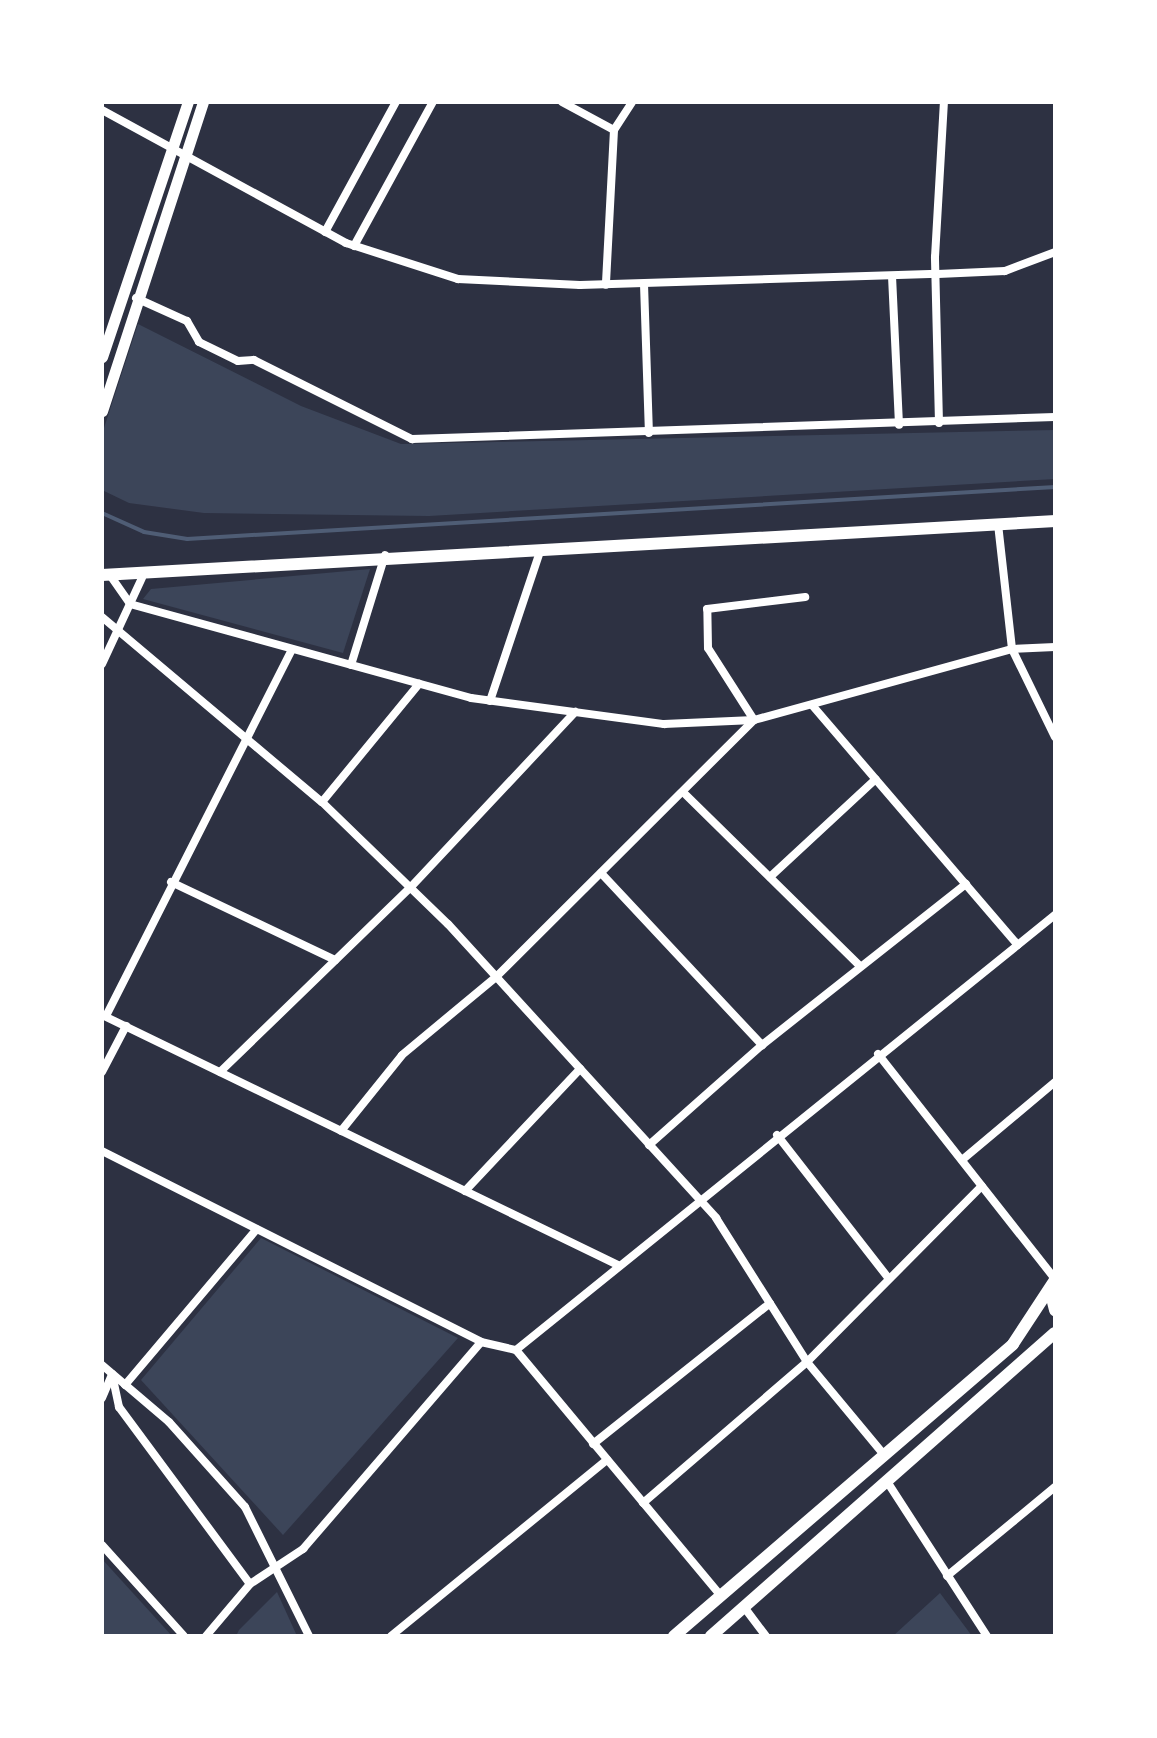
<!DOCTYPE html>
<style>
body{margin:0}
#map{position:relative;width:1157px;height:1738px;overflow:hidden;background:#2d3142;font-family:Signika,sans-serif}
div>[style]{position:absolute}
.green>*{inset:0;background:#3c4559}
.stream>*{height:4px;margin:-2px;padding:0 2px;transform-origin:2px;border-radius:2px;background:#4f5d75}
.minor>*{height:8px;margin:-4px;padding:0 4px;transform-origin:4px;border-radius:4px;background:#fff}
.tertiary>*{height:11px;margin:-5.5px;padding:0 5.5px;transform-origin:5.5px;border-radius:5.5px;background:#fff}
.secondary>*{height:12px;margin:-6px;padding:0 6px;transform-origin:6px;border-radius:6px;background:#fff}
span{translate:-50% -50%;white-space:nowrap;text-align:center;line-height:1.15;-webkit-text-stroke:8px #fff;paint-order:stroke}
.frame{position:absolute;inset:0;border:104px solid #fff;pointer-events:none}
</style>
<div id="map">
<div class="green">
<i style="clip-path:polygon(138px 324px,301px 406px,401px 444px,1055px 430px,1055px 479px,429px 516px,204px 513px,129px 503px,102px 490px,102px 434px)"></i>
<i style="clip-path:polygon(370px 569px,343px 653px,143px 599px,151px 589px)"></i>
<i style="clip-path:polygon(261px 1238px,458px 1338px,283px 1535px,141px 1380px)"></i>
<i style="clip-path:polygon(102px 1559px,172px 1636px,102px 1636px)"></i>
<i style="clip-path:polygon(277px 1592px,297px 1636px,236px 1636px,239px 1630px)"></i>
<i style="clip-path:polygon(940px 1593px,972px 1636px,893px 1636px)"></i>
</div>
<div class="stream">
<i style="left:102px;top:513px;width:46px;rotate:24.3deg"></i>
<i style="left:144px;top:532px;width:44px;rotate:9.2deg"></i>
<i style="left:187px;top:539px;width:870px;rotate:-3.43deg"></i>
</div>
<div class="minor">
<i style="left:562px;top:102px;width:59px;rotate:28.3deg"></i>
<i style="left:614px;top:130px;width:155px;rotate:93deg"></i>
<i style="left:102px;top:110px;width:278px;rotate:28.6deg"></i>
<i style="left:346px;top:243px;width:118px;rotate:17.8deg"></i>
<i style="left:458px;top:279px;width:122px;rotate:2.8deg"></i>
<i style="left:580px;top:285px;width:358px;rotate:-1.8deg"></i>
<i style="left:938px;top:274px;width:67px;rotate:-2.6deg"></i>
<i style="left:1005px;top:271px;width:53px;rotate:-20.8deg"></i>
<i style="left:614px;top:130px;width:33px;rotate:-57deg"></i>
<i style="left:325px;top:232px;width:148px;rotate:-61.4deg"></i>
<i style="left:354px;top:246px;width:164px;rotate:-61.3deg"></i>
<i style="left:892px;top:276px;width:149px;rotate:87.3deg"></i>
<i style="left:644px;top:284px;width:149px;rotate:88.1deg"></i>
<i style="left:136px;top:298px;width:56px;rotate:24.3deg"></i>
<i style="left:187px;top:321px;width:24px;rotate:60deg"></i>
<i style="left:199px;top:342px;width:43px;rotate:26deg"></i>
<i style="left:238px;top:361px;width:16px;rotate:-4deg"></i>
<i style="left:254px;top:360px;width:177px;rotate:26.6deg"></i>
<i style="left:412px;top:439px;width:643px;rotate:-1.96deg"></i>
<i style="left:939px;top:423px;width:166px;rotate:-91.4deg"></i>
<i style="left:935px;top:257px;width:155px;rotate:-86.7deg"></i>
<i style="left:998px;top:524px;width:126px;rotate:83.6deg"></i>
<i style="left:1012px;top:649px;width:98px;rotate:64deg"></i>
<i style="left:112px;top:578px;width:32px;rotate:55deg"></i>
<i style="left:130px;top:604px;width:354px;rotate:15.4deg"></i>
<i style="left:471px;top:698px;width:195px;rotate:7.7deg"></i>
<i style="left:664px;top:724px;width:90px;rotate:-2.5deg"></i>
<i style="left:754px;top:720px;width:268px;rotate:-15.4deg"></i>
<i style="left:1012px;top:649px;width:43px;rotate:-2.7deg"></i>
<i style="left:102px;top:617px;width:287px;rotate:40.1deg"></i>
<i style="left:322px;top:802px;width:175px;rotate:44.1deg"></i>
<i style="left:448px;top:924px;width:398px;rotate:47.6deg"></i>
<i style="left:716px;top:1218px;width:170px;rotate:57.7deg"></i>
<i style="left:807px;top:1362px;width:122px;rotate:50.3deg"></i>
<i style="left:102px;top:664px;width:95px;rotate:-65.1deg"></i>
<i style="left:351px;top:665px;width:115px;rotate:-72.8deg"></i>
<i style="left:490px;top:701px;width:160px;rotate:-71.5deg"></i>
<i style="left:812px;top:705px;width:316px;rotate:49.4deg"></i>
<i style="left:686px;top:795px;width:243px;rotate:44.5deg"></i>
<i style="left:322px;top:802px;width:153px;rotate:-50.6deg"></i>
<i style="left:601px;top:873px;width:236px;rotate:46.9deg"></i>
<i style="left:770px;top:877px;width:144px;rotate:-42.8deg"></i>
<i style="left:171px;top:882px;width:182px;rotate:25.4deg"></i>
<i style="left:102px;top:1015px;width:573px;rotate:25.85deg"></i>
<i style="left:106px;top:1016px;width:411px;rotate:-63.1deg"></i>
<i style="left:878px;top:1054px;width:286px;rotate:51.8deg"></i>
<i style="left:102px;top:1072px;width:52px;rotate:-62.4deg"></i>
<i style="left:220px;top:1072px;width:263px;rotate:-44.1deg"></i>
<i style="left:409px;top:889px;width:243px;rotate:-46.8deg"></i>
<i style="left:341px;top:1131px;width:97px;rotate:-51.2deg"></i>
<i style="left:402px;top:1055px;width:122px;rotate:-39.7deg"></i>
<i style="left:496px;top:977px;width:364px;rotate:-44.9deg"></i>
<i style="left:754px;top:720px;width:85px;rotate:-122.6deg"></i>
<i style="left:708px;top:648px;width:39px;rotate:-91deg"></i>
<i style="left:707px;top:609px;width:99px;rotate:-7deg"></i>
<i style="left:777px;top:1135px;width:182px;rotate:52.1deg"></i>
<i style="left:649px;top:1145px;width:151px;rotate:-41.5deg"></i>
<i style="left:762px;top:1045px;width:260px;rotate:-38.3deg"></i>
<i style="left:102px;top:1151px;width:424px;rotate:26.7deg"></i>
<i style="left:481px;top:1342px;width:36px;rotate:13deg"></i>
<i style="left:962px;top:1160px;width:121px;rotate:-40deg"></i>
<i style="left:465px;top:1191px;width:168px;rotate:-46.7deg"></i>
<i style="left:102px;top:1365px;width:88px;rotate:40.4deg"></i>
<i style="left:169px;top:1422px;width:114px;rotate:48.2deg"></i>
<i style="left:245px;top:1507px;width:144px;rotate:63.6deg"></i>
<i style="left:125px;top:1385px;width:204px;rotate:-49.8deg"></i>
<i style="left:102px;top:1398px;width:26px;rotate:-67deg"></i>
<i style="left:112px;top:1374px;width:34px;rotate:78deg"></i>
<i style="left:119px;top:1407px;width:220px;rotate:53.5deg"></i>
<i style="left:593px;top:1444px;width:226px;rotate:-38.5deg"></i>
<i style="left:888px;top:1483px;width:182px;rotate:57.1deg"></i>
<i style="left:643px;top:1503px;width:216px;rotate:-40.7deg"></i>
<i style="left:807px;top:1362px;width:248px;rotate:-45.2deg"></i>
<i style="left:102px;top:1545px;width:122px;rotate:48deg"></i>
<i style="left:947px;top:1576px;width:140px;rotate:-39.5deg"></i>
<i style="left:721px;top:1596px;width:320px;rotate:-129.8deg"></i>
<i style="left:516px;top:1350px;width:693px;rotate:-38.91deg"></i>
<i style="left:744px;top:1607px;width:36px;rotate:53deg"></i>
<i style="left:206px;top:1636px;width:68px;rotate:-49.8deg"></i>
<i style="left:250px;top:1584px;width:64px;rotate:-33.4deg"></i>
<i style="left:303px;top:1549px;width:273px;rotate:-49.3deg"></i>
<i style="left:391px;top:1636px;width:279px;rotate:-39.2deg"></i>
</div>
<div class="tertiary">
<i style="left:102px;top:357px;width:269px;rotate:-71.4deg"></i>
<i style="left:102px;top:411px;width:325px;rotate:-71.9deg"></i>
</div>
<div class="secondary">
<i style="left:102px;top:575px;width:955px;rotate:-3.24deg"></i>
<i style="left:1050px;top:1290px;width:21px;rotate:76deg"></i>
<i style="left:674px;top:1636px;width:447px;rotate:-40.7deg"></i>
<i style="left:1013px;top:1344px;width:77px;rotate:-56.7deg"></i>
<i style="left:711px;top:1636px;width:458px;rotate:-41.4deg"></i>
</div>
<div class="frame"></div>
</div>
